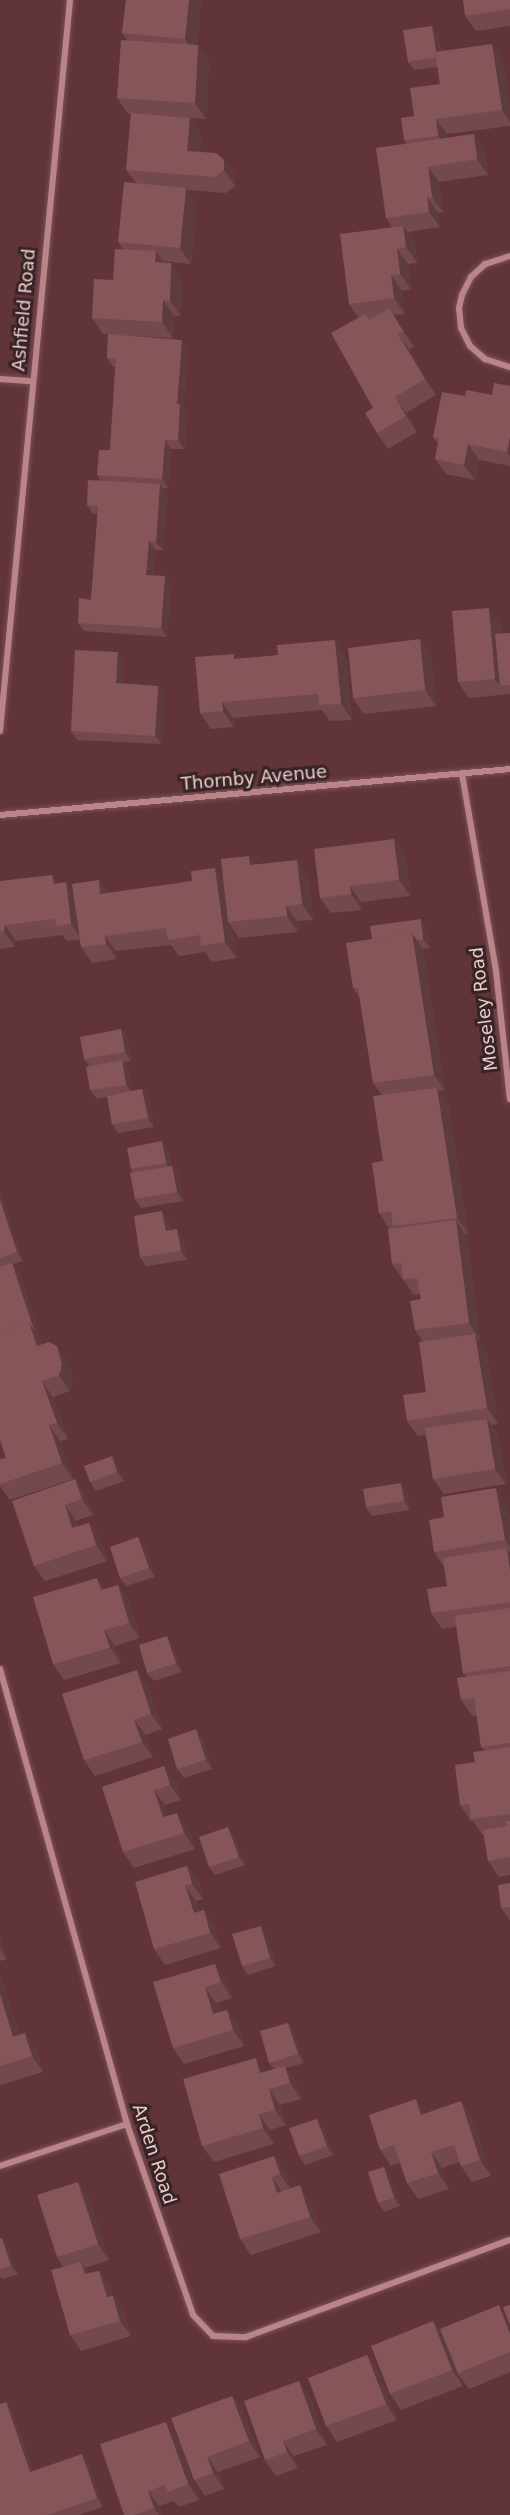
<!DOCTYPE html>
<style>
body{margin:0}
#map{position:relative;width:510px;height:2515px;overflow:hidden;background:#613439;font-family:"DejaVu Sans",sans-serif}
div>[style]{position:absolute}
.roads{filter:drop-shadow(0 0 2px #795358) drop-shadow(0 0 2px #795358)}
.street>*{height:6px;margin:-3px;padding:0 3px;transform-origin:3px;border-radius:3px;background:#ba8489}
.wall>*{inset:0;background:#73494d}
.shaded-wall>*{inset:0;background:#5e3c3e}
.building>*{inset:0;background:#865559}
span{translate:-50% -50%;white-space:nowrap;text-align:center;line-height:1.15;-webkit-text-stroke:6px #382325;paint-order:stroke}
.street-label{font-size:18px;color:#e9ccce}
</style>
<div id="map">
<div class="roads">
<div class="street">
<i style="left:510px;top:256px;width:26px;rotate:162deg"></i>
<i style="left:485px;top:264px;width:19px;rotate:137deg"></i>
<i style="left:471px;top:277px;width:20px;rotate:117deg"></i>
<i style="left:462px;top:295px;width:13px;rotate:103deg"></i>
<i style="left:459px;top:308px;width:20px;rotate:84deg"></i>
<i style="left:461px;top:328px;width:20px;rotate:63deg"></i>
<i style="left:470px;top:346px;width:20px;rotate:41deg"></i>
<i style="left:485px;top:359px;width:26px;rotate:18deg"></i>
<i style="left:0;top:379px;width:32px;rotate:4deg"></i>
<i style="left:0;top:731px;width:734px;rotate:-84.53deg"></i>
<i style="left:462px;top:774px;width:200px;rotate:80.2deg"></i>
<i style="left:496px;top:971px;width:129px;rotate:83.8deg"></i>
<i style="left:0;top:815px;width:512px;rotate:-5.15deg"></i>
<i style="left:0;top:1669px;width:472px;rotate:74.4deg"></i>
<i style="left:127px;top:2124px;width:202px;rotate:70.9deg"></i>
<i style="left:193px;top:2315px;width:29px;rotate:46deg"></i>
<i style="left:213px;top:2336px;width:33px;rotate:2deg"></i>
<i style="left:246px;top:2337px;width:281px;rotate:-20.2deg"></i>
<i style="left:0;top:2166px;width:134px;rotate:-18.3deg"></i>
</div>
</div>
<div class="wall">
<i style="clip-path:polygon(126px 0,201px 0,197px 45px,209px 61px,206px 119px,163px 116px,201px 134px,200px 152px,224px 160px,235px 175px,235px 186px,226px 193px,187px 190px,197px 204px,191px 264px,162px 261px,164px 263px,171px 263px,182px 279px,181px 316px,174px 316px,173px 338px,115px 335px,189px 349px,183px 408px,187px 413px,184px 449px,171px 449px,168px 488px,163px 488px,167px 493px,163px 550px,155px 550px,153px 575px,171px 584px,167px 637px,84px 631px,78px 623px,91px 600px,98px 514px,93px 514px,87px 505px,101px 481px,97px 475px,110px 450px,115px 367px,113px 367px,107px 358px,108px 334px,103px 334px,92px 318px,113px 280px,123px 249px,118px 242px,136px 183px,126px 170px,131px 114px,128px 114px,117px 98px,128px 41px,122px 33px)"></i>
<i style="clip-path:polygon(510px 0,510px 26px,476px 31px,465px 16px)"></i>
<i style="clip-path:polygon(432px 26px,438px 35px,441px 51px,503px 60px,510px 107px,510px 126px,447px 134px,447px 138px,474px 134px,485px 150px,488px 175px,439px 182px,443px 212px,438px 213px,440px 227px,408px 232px,414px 241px,417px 263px,408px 264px,411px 289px,402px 291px,405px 314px,394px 315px,414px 347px,409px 349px,436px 395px,406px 413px,417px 432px,388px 449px,377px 433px,359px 318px,349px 304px,392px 227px,386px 218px,406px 144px,404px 140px,414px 116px,440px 84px,438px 67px,414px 70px,408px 62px)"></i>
<i style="clip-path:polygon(510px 386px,510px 466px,479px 460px,475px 480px,446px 474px,435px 459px,438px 443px,433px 437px,465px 396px,492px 395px)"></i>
<i style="clip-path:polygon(500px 624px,501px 634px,510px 633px,510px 694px,469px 698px,458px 682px)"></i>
<i style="clip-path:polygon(420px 639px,431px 655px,436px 706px,364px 714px,353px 698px)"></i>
<i style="clip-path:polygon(346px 656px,352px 720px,330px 721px,322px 710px,233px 718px,234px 727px,211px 729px,200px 713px,237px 659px)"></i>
<i style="clip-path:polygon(124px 661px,123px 684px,158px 686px,164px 695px,162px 744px,77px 740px,71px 731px)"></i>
<i style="clip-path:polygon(405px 855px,410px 896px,361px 902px,362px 910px,331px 913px,320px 898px)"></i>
<i style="clip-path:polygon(255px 864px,308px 876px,313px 920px,297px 921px,298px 932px,239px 938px,233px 929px,237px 958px,212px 962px,205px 952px,179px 956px,171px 945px,116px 951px,117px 959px,92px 963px,81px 947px,80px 940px,67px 941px,62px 935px,16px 941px,15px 947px,0 949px,0 881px,58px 883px,73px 892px,99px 880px,108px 893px,223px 879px)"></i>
<i style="clip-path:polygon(427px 928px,430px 948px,423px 949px,445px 1090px,439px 1091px,448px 1103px,468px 1233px,465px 1234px,467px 1236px,480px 1339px,478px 1339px,486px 1350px,498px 1424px,491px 1425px,498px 1434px,506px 1484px,444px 1494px,433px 1479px,426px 1435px,418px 1436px,407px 1421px,426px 1392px,423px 1342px,415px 1330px,421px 1299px,420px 1294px,414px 1295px,392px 1264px,389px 1228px,379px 1213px,383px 1161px,382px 1095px,373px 1083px,360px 998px,353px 988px,372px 939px)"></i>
<i style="clip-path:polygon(121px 1029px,127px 1038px,131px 1061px,124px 1062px,129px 1069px,132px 1091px,142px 1089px,149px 1098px,154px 1127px,118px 1133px,112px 1124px,107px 1097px,97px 1099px,90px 1090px,89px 1066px,84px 1059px)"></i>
<i style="clip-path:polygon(169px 1150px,171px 1166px,172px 1166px,179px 1175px,183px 1201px,141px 1208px,135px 1199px,133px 1173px,131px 1169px)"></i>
<i style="clip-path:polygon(0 1192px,23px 1261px,13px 1264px,19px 1272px,42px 1345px,68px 1362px,73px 1381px,70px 1391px,53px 1397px,68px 1439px,60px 1441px,73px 1479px,10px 1500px,0 1486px,0 1459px,6px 1458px,0 1439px)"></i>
<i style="clip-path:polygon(168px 1220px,170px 1230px,183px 1238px,187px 1260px,146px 1266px,140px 1257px)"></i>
<i style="clip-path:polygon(112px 1456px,118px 1465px,124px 1481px,96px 1491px,90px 1482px)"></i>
<i style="clip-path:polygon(75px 1479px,86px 1495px,93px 1515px,76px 1521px,78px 1527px,89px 1523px,100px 1539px,107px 1561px,45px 1581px,34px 1566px)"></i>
<i style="clip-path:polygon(407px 1492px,410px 1510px,372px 1516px,366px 1507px)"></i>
<i style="clip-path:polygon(507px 1504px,510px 1519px,510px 1875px,499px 1877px,488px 1861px,484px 1834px,482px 1834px,473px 1821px,471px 1821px,460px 1805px,475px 1762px,484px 1750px,481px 1747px,477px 1715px,472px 1716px,461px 1700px,466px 1677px,463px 1673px,456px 1627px,442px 1629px,431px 1613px,447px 1586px,444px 1567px,434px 1552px,444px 1517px)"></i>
<i style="clip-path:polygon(145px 1546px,155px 1577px,126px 1586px,120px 1578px)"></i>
<i style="clip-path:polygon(118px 1585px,129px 1601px,140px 1638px,115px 1646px,121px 1663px,64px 1680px,53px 1664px,104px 1589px)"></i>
<i style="clip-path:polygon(173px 1644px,182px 1672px,154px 1681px,147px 1673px)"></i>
<i style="clip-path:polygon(148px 1686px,162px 1729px,146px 1735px,153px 1757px,95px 1776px,84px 1760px)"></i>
<i style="clip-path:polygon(203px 1738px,212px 1769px,184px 1778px,177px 1769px)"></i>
<i style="clip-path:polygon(164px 1766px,175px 1782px,181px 1800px,165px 1805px,168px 1815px,188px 1828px,195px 1849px,134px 1868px,123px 1852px)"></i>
<i style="clip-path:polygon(234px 1836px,245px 1865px,215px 1875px,209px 1867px)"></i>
<i style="clip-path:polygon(187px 1866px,198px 1881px,203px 1899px,196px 1901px,199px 1912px,204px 1910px,215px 1926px,221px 1948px,165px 1965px,154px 1949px)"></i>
<i style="clip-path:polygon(510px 1883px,510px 1920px,501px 1908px)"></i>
<i style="clip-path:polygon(267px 1935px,276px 1966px,248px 1975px,242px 1966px)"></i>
<i style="clip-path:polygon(0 1936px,7px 1959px,0 1961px)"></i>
<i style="clip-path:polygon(0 1973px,19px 2035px,36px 2048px,43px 2072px,0 2085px)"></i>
<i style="clip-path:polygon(226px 1980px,232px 1998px,216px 2003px,219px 2012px,227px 2010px,238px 2026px,244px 2046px,184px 2064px,173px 2048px,153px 1982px)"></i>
<i style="clip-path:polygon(294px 2031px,304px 2063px,286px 2068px,296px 2082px,301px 2099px,280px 2105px,286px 2125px,270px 2130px,274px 2144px,214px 2162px,202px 2146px,265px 2072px,274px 2069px,269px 2063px)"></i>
<i style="clip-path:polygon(461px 2101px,472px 2117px,491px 2176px,472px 2182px,461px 2166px,459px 2162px,442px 2168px,449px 2189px,418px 2199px,407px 2183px,400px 2163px,391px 2166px,380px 2150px,426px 2113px)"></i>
<i style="clip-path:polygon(323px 2127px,333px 2155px,305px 2165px,299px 2156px)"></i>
<i style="clip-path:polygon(274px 2156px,285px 2171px,291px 2188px,311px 2201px,321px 2232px,251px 2255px,240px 2239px)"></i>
<i style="clip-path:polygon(384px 2167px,390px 2175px,400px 2206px,384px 2212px,378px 2203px)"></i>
<i style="clip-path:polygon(89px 2198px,109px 2260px,85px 2268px,89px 2273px,99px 2271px,110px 2286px,113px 2296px,124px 2312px,131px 2336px,81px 2351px,70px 2335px,63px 2267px,57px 2257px)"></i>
<i style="clip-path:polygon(2px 2238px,8px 2247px,18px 2274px,2px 2279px,0 2276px,0 2239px)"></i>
<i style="clip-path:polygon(510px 2305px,510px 2372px,469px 2389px,459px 2375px,463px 2386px,401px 2410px,390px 2394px,433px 2321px,443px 2335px,507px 2318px)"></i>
<i style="clip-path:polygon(367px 2355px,378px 2371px,397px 2420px,337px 2442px,326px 2426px)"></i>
<i style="clip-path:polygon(232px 2396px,243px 2411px,260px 2457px,218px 2472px,224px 2489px,205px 2496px,194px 2480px)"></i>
<i style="clip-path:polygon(310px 2397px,327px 2445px,294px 2456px,298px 2468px,276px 2476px,265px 2460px)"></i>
<i style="clip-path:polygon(6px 2402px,12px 2410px,33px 2471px,88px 2462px,103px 2507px,79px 2515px,0 2515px)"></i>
<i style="clip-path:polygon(177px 2438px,199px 2500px,179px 2507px,174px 2501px,159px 2506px,162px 2515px,124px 2515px)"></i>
</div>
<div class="shaded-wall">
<i style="clip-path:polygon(189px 0,201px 0,196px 55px,185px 39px)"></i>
<i style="clip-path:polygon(432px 26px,438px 35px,443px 66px,437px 57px)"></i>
<i style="clip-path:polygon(492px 44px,503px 60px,510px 107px,510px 122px,502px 110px)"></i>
<i style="clip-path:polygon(198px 45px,209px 61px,206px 119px,195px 103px)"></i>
<i style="clip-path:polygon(190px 118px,201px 134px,198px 166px,187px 151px)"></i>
<i style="clip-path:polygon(436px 119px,447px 134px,449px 151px,438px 136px)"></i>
<i style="clip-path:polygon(474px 134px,485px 150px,488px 175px,477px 159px)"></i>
<i style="clip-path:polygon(224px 160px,235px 175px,235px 186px,224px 170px)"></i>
<i style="clip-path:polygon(428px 167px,439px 182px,443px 212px,432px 197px)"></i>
<i style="clip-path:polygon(186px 188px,197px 204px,191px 264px,180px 248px)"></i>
<i style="clip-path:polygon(427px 197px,438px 213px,440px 227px,429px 212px)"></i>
<i style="clip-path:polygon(403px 226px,414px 241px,417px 263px,406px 247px)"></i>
<i style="clip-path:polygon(397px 249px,408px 264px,411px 289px,400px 274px)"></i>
<i style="clip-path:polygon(156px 251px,167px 267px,155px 262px)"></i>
<i style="clip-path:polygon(171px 263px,182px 279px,181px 316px,170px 301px)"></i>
<i style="clip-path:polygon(391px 275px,402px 291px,405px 314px,394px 298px)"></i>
<i style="clip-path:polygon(163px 300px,174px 316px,173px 338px,162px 322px)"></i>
<i style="clip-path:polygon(389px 308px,400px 324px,414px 347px,403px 331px)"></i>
<i style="clip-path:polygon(398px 334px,409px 349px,436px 395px,425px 379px)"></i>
<i style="clip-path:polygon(182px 340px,189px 349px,183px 408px,187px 413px,184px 449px,178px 440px,177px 404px)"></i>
<i style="clip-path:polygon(395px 397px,406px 413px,417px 432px,406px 416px)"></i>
<i style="clip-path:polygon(510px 436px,510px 456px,507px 452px)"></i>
<i style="clip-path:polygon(165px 440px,171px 449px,168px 488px,162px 479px)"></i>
<i style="clip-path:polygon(468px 444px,479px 460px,475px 480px,464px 465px)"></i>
<i style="clip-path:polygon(160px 484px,167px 493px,163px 550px,156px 542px)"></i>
<i style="clip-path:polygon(149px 541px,155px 550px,152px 583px,146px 575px)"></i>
<i style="clip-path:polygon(165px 576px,171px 584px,167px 637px,161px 628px)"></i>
<i style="clip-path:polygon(489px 608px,500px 624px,505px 685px,500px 686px,495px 679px)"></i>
<i style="clip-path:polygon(420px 639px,431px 655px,436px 706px,425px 690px)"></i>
<i style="clip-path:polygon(335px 640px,346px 656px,352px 720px,341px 704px)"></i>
<i style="clip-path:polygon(118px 652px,124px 661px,123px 692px,116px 683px)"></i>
<i style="clip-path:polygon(158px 686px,164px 695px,162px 744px,155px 736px)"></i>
<i style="clip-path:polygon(222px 702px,233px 718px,234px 727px,223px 711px)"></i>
<i style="clip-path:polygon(394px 839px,405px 855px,410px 896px,399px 880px)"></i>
<i style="clip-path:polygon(249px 856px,260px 871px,250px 865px)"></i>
<i style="clip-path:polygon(297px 860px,308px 876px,313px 920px,302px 904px)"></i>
<i style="clip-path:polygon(215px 868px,226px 883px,228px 922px,233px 929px,237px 958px,225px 942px)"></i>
<i style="clip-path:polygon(52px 875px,63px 891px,54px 884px)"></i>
<i style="clip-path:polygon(99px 880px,110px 896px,100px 894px)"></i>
<i style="clip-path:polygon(66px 882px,77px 898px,82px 939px,71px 924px)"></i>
<i style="clip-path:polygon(350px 886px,361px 902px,362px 910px,351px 894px)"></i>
<i style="clip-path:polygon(286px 906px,297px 921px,298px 932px,287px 916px)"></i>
<i style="clip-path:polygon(421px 919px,427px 928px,430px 948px,423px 939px)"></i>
<i style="clip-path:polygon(5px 925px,16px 941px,15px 947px,4px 931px)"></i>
<i style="clip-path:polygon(412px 933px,423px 949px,445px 1090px,434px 1075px)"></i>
<i style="clip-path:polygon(105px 936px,116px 951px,117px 959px,106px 944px)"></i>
<i style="clip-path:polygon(121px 1029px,127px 1038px,131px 1061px,125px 1052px)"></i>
<i style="clip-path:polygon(122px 1060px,129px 1069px,132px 1093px,126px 1085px)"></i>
<i style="clip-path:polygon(437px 1088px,448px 1103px,468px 1233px,457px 1218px)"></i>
<i style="clip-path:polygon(142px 1089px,149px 1098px,154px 1127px,148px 1118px)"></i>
<i style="clip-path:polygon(162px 1141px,169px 1150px,172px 1172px,166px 1163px)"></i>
<i style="clip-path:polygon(172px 1166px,179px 1175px,183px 1201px,177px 1192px)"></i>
<i style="clip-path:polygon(0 1192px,2px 1195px,23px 1261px,17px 1252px,0 1200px)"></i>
<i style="clip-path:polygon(162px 1211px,168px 1220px,172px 1240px,166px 1231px)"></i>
<i style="clip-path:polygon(456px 1220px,467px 1236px,480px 1339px,469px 1323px)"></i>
<i style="clip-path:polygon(177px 1229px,183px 1238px,187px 1260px,181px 1251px)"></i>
<i style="clip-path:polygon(12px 1263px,19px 1272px,40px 1338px,48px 1362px,37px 1346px,29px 1323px)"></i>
<i style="clip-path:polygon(475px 1334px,486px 1350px,498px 1424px,487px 1408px)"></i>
<i style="clip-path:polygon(57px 1346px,68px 1362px,73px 1381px,70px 1391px,59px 1375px)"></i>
<i style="clip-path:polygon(42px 1381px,53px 1397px,68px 1439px,57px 1423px)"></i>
<i style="clip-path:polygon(487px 1419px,498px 1434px,506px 1484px,495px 1469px)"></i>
<i style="clip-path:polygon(49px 1425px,60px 1441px,73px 1479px,62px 1463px)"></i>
<i style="clip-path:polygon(112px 1456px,118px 1465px,124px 1481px,117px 1472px)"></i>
<i style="clip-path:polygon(75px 1479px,86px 1495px,93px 1515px,82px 1499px)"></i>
<i style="clip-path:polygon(401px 1483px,407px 1492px,410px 1510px,404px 1501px)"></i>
<i style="clip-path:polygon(496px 1488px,507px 1504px,510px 1519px,510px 1547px,505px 1540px)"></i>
<i style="clip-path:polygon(65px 1505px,76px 1521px,83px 1544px,72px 1528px)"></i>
<i style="clip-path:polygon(89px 1523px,100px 1539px,107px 1561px,96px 1545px)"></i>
<i style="clip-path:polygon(138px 1537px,145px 1546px,155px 1577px,149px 1568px)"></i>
<i style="clip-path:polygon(507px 1548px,510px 1553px,510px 1571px)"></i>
<i style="clip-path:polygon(97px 1578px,108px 1594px,101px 1590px)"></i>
<i style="clip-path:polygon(118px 1585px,129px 1601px,140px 1638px,129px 1623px)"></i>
<i style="clip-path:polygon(104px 1630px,115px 1646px,121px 1663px,110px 1648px)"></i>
<i style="clip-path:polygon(167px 1636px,173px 1644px,182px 1672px,176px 1663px)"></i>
<i style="clip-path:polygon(137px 1670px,148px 1686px,162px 1729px,151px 1714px)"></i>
<i style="clip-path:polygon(134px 1720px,146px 1735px,153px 1757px,142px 1742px)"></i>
<i style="clip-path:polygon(196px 1729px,203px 1738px,212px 1769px,206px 1760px)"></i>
<i style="clip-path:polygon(164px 1766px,175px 1782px,181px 1800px,170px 1785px)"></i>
<i style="clip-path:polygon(154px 1790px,165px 1805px,174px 1833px,163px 1817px)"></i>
<i style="clip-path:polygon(177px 1813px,188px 1828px,195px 1849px,184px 1833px)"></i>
<i style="clip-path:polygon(228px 1827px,234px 1836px,245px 1865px,239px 1857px)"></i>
<i style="clip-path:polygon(187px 1866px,198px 1881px,203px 1899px,192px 1884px)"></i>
<i style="clip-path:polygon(185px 1885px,196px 1901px,205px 1929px,194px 1913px)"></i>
<i style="clip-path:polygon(204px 1910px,215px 1926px,221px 1948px,210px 1933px)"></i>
<i style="clip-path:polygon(261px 1926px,267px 1935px,276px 1966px,270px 1958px)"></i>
<i style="clip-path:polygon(0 1936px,7px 1959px,0 1949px)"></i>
<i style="clip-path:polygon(215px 1964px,226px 1980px,232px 1998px,221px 1982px)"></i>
<i style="clip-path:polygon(0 1973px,24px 2052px,13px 2037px,0 1994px)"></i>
<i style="clip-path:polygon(205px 1987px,216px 2003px,224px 2030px,213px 2014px)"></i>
<i style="clip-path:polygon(227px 2010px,238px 2026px,244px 2046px,233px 2030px)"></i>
<i style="clip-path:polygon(288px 2023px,294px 2031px,304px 2063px,298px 2054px)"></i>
<i style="clip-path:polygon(25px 2033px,36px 2048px,43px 2072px,32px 2056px)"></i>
<i style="clip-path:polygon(256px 2058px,267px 2074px,260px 2073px)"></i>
<i style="clip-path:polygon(285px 2066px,296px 2082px,301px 2099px,290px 2083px)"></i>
<i style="clip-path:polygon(269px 2089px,280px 2105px,286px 2125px,275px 2110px)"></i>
<i style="clip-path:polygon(416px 2099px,427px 2115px,421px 2115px)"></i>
<i style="clip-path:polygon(461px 2101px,472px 2117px,491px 2176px,480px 2160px)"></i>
<i style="clip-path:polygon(259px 2114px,270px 2130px,274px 2144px,263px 2128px)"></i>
<i style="clip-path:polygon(317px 2119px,323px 2127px,333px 2155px,327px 2146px)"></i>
<i style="clip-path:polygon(431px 2152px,442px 2168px,449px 2189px,438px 2173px)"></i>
<i style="clip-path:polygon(274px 2156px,285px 2171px,291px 2190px,280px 2174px)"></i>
<i style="clip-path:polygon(384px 2167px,390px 2175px,400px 2206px,394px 2198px)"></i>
<i style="clip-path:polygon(272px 2177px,283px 2193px,277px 2193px)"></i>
<i style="clip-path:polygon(78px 2182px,89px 2198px,109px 2260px,98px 2244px)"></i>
<i style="clip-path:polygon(300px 2185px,311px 2201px,321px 2232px,310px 2217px)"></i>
<i style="clip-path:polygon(2px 2238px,8px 2247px,18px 2274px,11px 2266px)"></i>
<i style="clip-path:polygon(81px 2262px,92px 2277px,85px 2274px)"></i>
<i style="clip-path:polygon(99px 2271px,110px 2286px,113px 2296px,124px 2312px,131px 2336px,120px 2321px,107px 2297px)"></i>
<i style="clip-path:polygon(499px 2305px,510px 2322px,510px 2334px)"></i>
<i style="clip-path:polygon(433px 2321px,444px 2337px,463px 2386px,452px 2370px)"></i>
<i style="clip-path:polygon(367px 2355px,378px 2371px,397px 2420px,386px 2404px)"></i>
<i style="clip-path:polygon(299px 2381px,310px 2397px,327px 2445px,316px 2429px)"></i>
<i style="clip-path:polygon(232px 2396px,243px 2411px,260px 2457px,249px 2441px)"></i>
<i style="clip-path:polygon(6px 2402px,12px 2410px,36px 2481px,30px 2472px)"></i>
<i style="clip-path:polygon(166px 2422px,177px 2438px,199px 2500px,188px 2484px)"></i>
<i style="clip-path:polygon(283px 2441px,294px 2456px,298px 2468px,287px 2452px)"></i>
<i style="clip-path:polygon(82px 2454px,88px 2462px,103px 2507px,97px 2498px)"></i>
<i style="clip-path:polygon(207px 2457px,218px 2472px,224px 2489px,213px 2473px)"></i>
<i style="clip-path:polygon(148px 2491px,159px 2506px,162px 2515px,159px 2515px,154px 2508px)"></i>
</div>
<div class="building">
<i style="clip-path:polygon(126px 0,189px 0,185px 39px,122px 33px)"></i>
<i style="clip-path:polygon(463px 0,510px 0,510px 9px,465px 16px)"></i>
<i style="clip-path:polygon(432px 26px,436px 52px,435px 52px,436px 57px,408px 62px,403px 30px)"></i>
<i style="clip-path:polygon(121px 40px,198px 45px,195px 103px,117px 98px)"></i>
<i style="clip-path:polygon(492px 44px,502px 110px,436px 119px,438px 136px,404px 140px,401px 118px,414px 116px,410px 88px,440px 84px,435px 52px)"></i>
<i style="clip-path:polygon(131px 113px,190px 118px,187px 151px,216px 153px,224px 160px,224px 170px,215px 177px,126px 170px)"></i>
<i style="clip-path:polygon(474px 134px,477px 159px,428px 167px,432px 197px,427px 197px,429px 212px,386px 218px,376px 148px)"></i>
<i style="clip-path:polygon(124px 182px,186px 188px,180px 248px,118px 242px)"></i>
<i style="clip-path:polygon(403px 226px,406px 247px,397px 249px,400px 274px,391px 275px,394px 298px,349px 304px,340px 234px)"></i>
<i style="clip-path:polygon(115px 249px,156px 251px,155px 262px,171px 263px,170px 301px,163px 300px,162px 322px,92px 318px,94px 279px,113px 280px)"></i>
<i style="clip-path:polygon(389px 308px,403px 331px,398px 334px,425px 379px,395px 397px,406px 416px,377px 433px,365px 413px,373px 408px,331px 333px,365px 314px,369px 320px)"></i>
<i style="clip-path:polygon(108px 334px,182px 340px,177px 404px,180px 404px,178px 440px,165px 440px,162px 479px,97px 475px,99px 450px,110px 450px,116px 359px,107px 358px)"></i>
<i style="clip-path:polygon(494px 383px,510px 386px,510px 436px,507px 452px,468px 444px,464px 465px,435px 459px,439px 438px,433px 437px,442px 392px,465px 396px,466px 390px,492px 395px)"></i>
<i style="clip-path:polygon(88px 480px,160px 484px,156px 542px,149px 541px,146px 575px,165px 576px,161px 628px,78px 623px,79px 598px,91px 600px,98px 506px,87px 505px)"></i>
<i style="clip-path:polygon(489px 608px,495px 679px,458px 682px,452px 611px)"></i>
<i style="clip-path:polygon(510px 633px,510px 685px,500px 686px,495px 634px)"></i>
<i style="clip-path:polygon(420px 639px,425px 690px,353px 698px,348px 648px)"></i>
<i style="clip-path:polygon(335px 640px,341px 704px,319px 705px,318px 694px,222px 702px,223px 711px,200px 713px,195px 657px,234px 654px,234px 659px,278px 655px,277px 645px)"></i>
<i style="clip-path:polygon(75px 650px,118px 652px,116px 683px,158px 686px,155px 736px,71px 731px)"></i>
<i style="clip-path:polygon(394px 839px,399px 880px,350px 886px,351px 894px,320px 898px,314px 849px)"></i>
<i style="clip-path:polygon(249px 856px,250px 865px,297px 860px,302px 904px,286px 906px,287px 916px,228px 922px,221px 859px)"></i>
<i style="clip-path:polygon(215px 868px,225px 942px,201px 946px,200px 935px,168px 940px,166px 928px,105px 936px,106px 944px,81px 947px,72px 884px,99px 880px,100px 894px,192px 881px,191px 871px)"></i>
<i style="clip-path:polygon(52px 875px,54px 884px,66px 882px,71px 924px,56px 926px,55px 919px,5px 925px,4px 931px,0 932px,0 881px)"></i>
<i style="clip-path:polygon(421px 919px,423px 939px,417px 940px,412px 933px,372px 939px,370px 926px)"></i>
<i style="clip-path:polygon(412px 933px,434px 1075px,373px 1083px,358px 988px,353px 988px,346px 943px)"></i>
<i style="clip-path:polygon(121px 1029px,125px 1052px,84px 1059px,80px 1037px)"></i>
<i style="clip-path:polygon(122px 1060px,126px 1085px,90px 1090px,86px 1067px)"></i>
<i style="clip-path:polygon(437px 1088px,457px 1218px,393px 1226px,391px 1211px,379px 1213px,372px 1163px,383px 1161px,373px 1096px)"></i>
<i style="clip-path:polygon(142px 1089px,148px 1118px,112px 1124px,107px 1096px)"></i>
<i style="clip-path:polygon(162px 1141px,166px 1163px,131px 1169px,127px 1148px)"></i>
<i style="clip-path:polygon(172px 1166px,177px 1192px,135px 1199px,130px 1173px)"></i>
<i style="clip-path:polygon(0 1200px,17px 1252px,0 1258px)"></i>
<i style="clip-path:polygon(162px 1211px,166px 1231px,177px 1229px,181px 1251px,140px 1257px,134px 1216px)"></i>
<i style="clip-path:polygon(456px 1220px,469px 1323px,415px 1330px,410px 1301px,421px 1299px,417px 1278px,403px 1279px,401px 1263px,392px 1264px,388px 1229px)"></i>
<i style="clip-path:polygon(12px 1263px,34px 1330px,29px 1323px,0 1332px,0 1267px)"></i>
<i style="clip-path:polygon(29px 1323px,37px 1346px,49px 1342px,57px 1346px,62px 1365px,59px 1375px,42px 1381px,57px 1423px,49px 1425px,62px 1463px,0 1484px,0 1459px,6px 1458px,0 1439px,0 1332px)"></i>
<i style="clip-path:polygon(475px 1334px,487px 1408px,407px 1421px,403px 1395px,426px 1392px,419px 1342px)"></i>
<i style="clip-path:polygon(487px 1419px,495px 1469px,433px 1479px,425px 1428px)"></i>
<i style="clip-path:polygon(112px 1456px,117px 1472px,90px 1482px,84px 1466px)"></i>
<i style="clip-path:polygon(75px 1479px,82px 1499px,65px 1505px,68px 1514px,72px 1528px,89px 1523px,96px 1545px,34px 1566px,12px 1501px)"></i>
<i style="clip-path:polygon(401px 1483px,404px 1501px,366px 1507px,363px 1489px)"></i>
<i style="clip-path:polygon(496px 1488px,505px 1540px,434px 1552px,429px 1520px,444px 1517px,441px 1497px)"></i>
<i style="clip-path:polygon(138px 1537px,149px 1568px,120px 1578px,110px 1547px)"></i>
<i style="clip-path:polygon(507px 1548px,510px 1571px,510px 1602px,431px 1613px,427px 1589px,447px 1586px,443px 1558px)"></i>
<i style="clip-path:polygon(97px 1578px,101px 1590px,118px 1585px,129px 1623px,104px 1630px,110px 1648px,53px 1664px,33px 1597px)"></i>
<i style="clip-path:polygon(510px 1608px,510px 1666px,463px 1673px,455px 1616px)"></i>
<i style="clip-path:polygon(167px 1636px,176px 1663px,147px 1673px,139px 1645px)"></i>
<i style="clip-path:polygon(137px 1670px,151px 1714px,134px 1720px,142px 1742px,84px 1760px,62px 1694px)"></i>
<i style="clip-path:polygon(510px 1671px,510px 1743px,481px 1747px,474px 1698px,461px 1700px,457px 1678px)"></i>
<i style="clip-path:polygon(196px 1729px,206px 1760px,177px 1769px,168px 1739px)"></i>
<i style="clip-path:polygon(510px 1747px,510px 1814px,471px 1819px,469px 1804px,460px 1805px,455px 1765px,475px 1762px,473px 1752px)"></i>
<i style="clip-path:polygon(164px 1766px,170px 1785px,154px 1790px,163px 1817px,177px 1813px,184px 1833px,123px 1852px,102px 1787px)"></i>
<i style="clip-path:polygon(506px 1821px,510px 1821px,510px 1857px,488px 1861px,483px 1830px,507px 1826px)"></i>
<i style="clip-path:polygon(228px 1827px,239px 1857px,209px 1867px,199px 1837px)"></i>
<i style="clip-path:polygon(187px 1866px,192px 1884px,185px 1885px,194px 1913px,204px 1910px,210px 1933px,154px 1949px,135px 1882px)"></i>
<i style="clip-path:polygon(510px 1883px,510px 1907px,501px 1908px,498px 1885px)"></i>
<i style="clip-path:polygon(261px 1926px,270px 1958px,242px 1966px,232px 1934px)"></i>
<i style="clip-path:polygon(215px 1964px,221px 1982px,205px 1987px,213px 2014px,227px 2010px,233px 2030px,173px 2048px,153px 1982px)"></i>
<i style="clip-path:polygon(0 1994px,13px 2037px,25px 2033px,32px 2056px,0 2066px)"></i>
<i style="clip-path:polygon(288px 2023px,298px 2054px,269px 2063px,260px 2031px)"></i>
<i style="clip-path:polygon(256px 2058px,260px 2073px,285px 2066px,290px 2083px,269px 2089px,275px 2110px,259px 2114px,263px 2128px,202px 2146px,183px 2079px)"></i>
<i style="clip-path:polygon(416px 2099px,421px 2115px,461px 2101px,480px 2160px,461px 2166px,454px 2145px,431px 2152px,438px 2173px,407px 2183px,394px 2145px,380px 2150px,369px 2115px)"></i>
<i style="clip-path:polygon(317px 2119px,327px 2146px,299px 2156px,289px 2128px)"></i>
<i style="clip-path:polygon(274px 2156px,280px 2174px,272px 2177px,277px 2193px,300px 2185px,310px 2217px,240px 2239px,219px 2174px)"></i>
<i style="clip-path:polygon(384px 2167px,394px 2198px,378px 2203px,368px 2172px)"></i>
<i style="clip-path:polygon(78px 2182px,98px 2244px,57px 2257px,37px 2195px)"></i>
<i style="clip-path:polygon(2px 2238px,11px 2266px,0 2269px,0 2239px)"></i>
<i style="clip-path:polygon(81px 2262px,85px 2274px,99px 2271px,107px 2297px,113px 2296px,120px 2321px,70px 2335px,51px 2270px)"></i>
<i style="clip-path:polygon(499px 2305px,510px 2334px,510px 2352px,458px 2373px,440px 2329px)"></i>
<i style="clip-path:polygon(510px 2305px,510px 2325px,503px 2307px)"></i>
<i style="clip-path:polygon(433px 2321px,452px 2370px,390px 2394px,371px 2346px)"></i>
<i style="clip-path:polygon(367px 2355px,386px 2404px,326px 2426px,308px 2378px)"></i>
<i style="clip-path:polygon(299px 2381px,316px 2429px,283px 2441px,287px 2452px,265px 2460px,244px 2401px)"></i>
<i style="clip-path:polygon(232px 2396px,249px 2441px,207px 2457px,213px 2473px,194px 2480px,171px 2418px)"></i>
<i style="clip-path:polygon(6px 2402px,30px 2472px,82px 2454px,97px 2498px,47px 2515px,0 2515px,0 2404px)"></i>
<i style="clip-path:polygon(166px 2422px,188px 2484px,168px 2492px,165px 2485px,148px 2491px,154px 2508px,133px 2515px,124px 2515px,100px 2444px)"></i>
</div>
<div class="street-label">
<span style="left:24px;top:310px;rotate:-85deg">Ashfield Road</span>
<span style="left:254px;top:778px;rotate:-5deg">Thornby Avenue</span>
<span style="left:484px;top:1009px;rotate:-97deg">Moseley Road</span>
<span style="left:154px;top:2154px;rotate:72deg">Arden Road</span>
</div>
</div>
